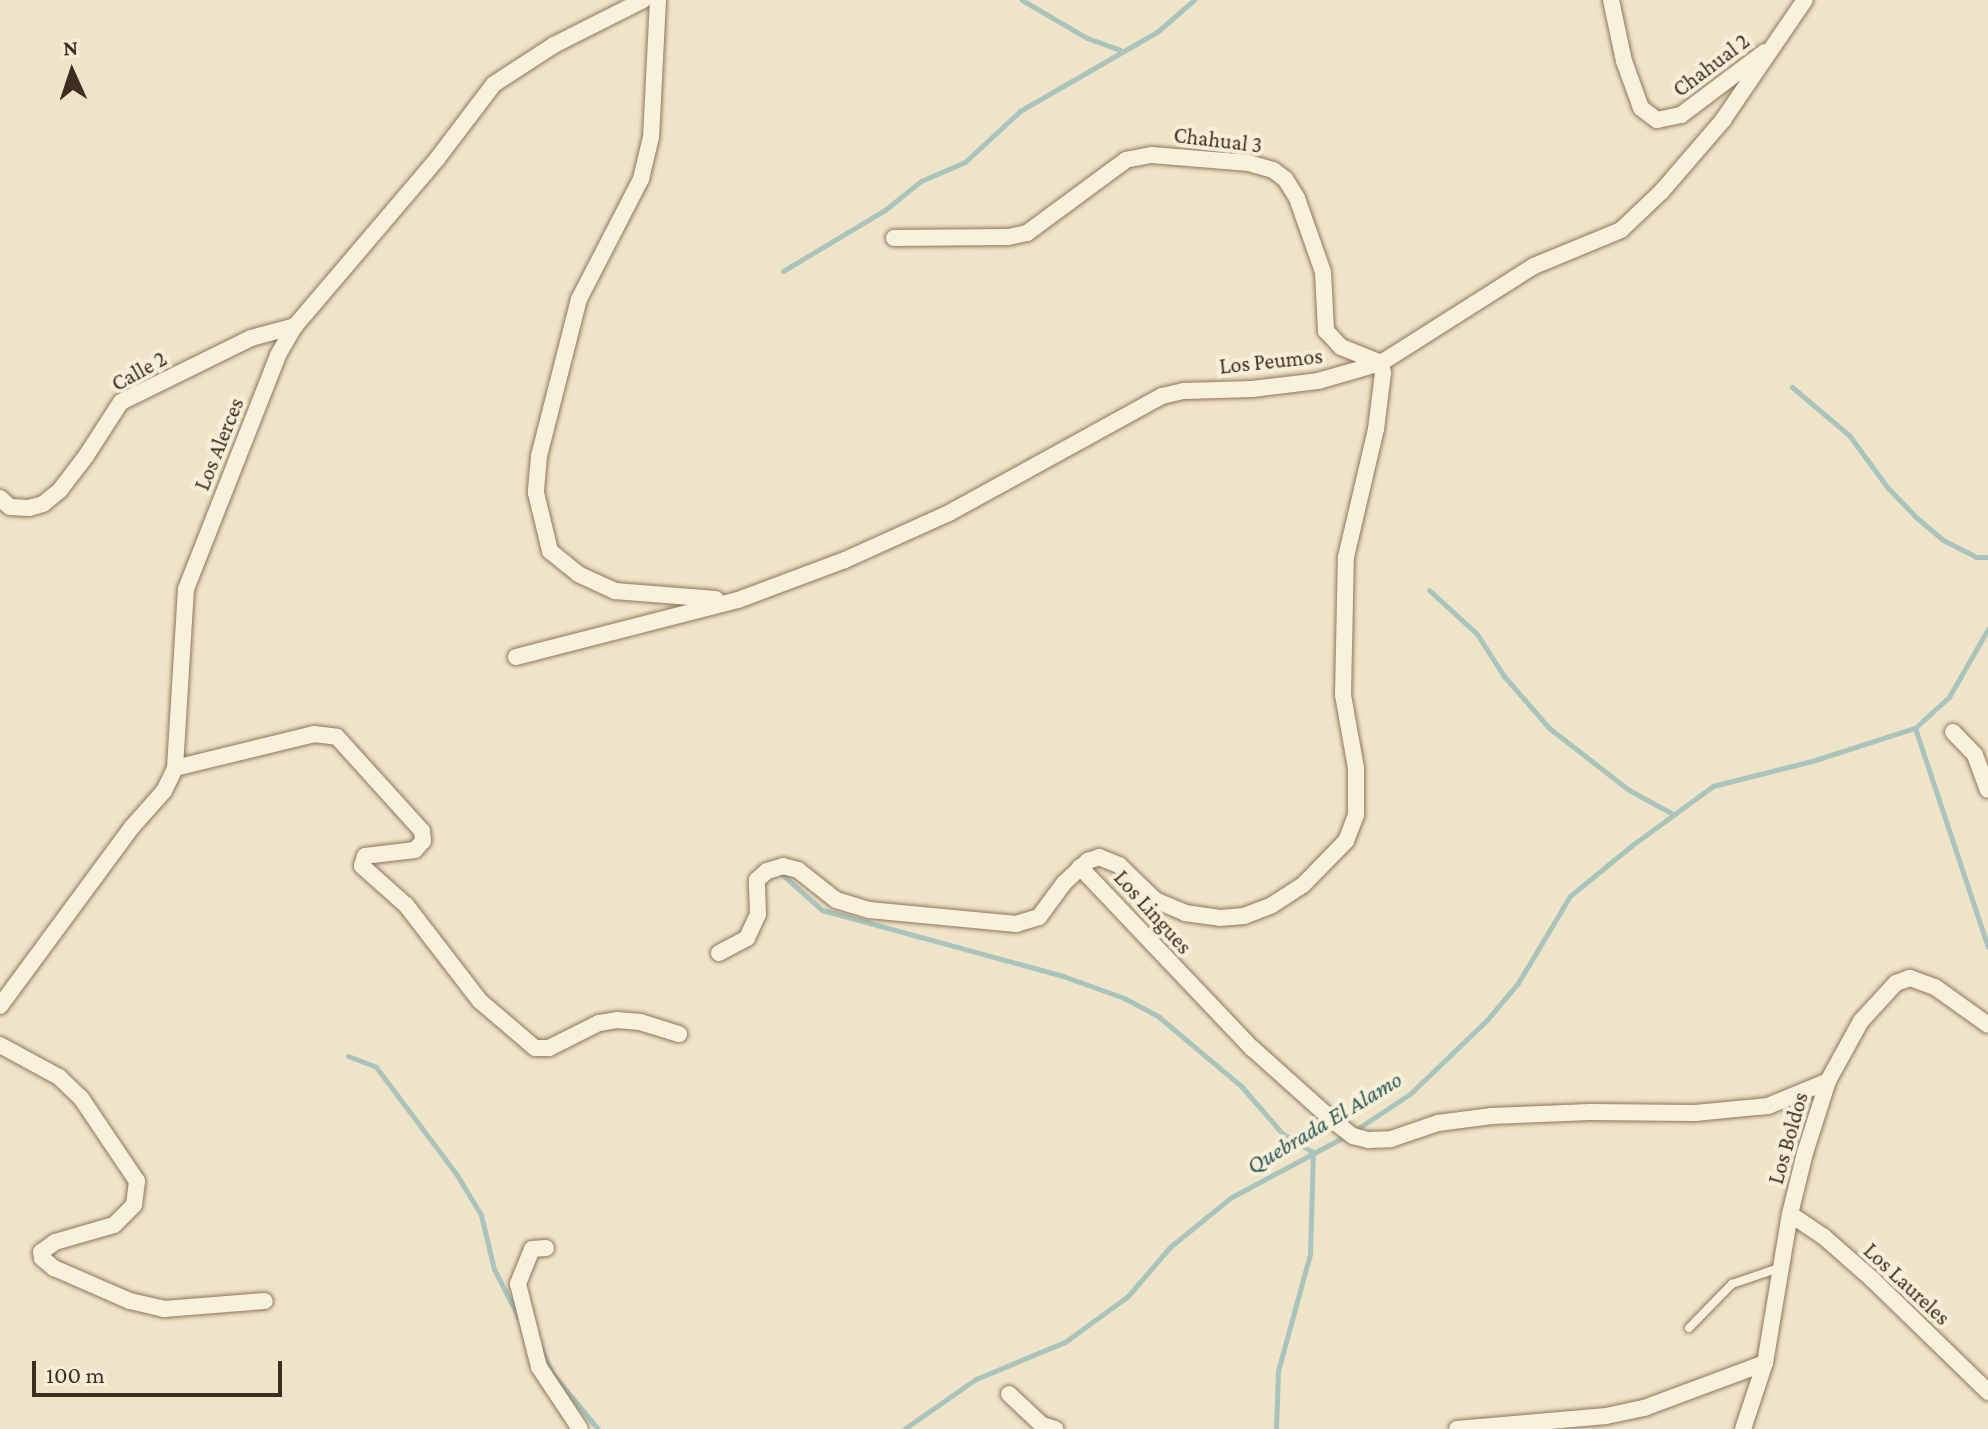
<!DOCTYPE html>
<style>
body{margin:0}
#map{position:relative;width:1988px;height:1429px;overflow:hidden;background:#f0e4c8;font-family:"Crimson Pro",serif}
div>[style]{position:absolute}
.stream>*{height:5px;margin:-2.5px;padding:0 2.5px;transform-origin:2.5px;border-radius:2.5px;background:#a9c4bc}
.roads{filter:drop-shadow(0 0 2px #8d765c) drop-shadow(0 0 2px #8d765c)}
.lane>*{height:8px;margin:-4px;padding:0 4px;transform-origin:4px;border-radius:4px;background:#faf1dc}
.street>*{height:16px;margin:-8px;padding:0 8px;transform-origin:8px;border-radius:8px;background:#faf1dc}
span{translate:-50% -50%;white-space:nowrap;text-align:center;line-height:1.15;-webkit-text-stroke:8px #f7eed8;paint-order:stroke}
.street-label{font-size:22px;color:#3d2e20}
.water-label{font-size:24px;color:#2f5d5a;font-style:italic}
.north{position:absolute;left:32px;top:32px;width:80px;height:80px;-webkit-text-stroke:6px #f7eed8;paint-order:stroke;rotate:357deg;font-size:22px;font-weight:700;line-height:32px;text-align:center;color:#3d2e20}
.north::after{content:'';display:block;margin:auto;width:28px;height:36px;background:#3d2e20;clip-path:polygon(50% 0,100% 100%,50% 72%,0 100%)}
.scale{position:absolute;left:32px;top:1361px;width:250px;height:36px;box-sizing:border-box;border:4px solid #3d2e20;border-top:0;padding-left:10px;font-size:24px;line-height:28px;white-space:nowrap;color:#3d2e20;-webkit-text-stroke:6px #f7eed8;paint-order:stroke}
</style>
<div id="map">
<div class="stream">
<i style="left:1022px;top:0;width:75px;rotate:30.3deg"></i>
<i style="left:1087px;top:38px;width:35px;rotate:20deg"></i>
<i style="left:783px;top:271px;width:119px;rotate:-30.9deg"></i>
<i style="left:885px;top:210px;width:46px;rotate:-38.9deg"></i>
<i style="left:921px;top:181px;width:48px;rotate:-23.4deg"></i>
<i style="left:965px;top:162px;width:75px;rotate:-42.8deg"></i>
<i style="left:1020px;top:111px;width:158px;rotate:-30deg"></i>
<i style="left:1157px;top:32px;width:49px;rotate:-40.9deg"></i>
<i style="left:1792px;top:387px;width:75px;rotate:40.1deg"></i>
<i style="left:1849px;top:435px;width:66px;rotate:53.7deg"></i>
<i style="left:1888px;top:488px;width:42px;rotate:46deg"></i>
<i style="left:1917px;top:518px;width:34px;rotate:40deg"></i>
<i style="left:1943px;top:540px;width:38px;rotate:27deg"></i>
<i style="left:1977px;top:557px;width:11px"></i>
<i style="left:1429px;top:590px;width:65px;rotate:42.5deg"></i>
<i style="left:1477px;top:634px;width:50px;rotate:57.3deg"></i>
<i style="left:1504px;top:676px;width:69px;rotate:49.1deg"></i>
<i style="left:1549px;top:728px;width:101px;rotate:37.8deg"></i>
<i style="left:1629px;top:790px;width:50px;rotate:28.6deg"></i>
<i style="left:1915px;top:728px;width:231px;rotate:71.6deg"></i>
<i style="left:777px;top:870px;width:60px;rotate:41.6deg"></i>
<i style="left:822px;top:910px;width:250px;rotate:15.3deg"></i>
<i style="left:1063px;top:976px;width:65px;rotate:19.8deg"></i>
<i style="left:1124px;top:998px;width:40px;rotate:28deg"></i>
<i style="left:1159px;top:1017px;width:109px;rotate:40.1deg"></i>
<i style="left:1242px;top:1087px;width:61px;rotate:49deg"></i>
<i style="left:1282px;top:1133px;width:36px;rotate:32deg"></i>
<i style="left:1313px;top:1152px;width:102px;rotate:91.7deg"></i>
<i style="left:1310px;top:1254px;width:121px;rotate:105.3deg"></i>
<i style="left:1278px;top:1371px;width:58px;rotate:92deg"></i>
<i style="left:348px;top:1056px;width:30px;rotate:21deg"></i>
<i style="left:376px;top:1067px;width:135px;rotate:53.1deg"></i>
<i style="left:457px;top:1175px;width:47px;rotate:59deg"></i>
<i style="left:481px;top:1215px;width:56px;rotate:76.5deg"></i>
<i style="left:494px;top:1269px;width:55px;rotate:63deg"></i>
<i style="left:1354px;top:1131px;width:67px;rotate:-33.5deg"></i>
<i style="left:1410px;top:1094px;width:107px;rotate:-43.9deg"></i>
<i style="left:1487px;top:1020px;width:48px;rotate:-50deg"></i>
<i style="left:1518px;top:983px;width:101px;rotate:-59.1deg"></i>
<i style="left:1570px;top:896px;width:79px;rotate:-39.3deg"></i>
<i style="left:1631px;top:846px;width:102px;rotate:-36.2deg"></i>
<i style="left:1713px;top:786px;width:102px;rotate:-14.2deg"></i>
<i style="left:1812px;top:761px;width:108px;rotate:-17.8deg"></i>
<i style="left:1915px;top:728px;width:46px;rotate:-42.4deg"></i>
<i style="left:1949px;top:697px;width:78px;rotate:-60.2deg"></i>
<i style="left:541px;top:1349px;width:26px;rotate:65deg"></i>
<i style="left:552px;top:1373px;width:72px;rotate:50.6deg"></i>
<i style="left:904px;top:1429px;width:88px;rotate:-34.8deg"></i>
<i style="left:976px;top:1379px;width:96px;rotate:-22.6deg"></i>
<i style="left:1065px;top:1342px;width:78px;rotate:-36.1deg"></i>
<i style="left:1128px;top:1296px;width:65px;rotate:-49.4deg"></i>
<i style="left:1170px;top:1247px;width:77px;rotate:-39.2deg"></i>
<i style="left:1230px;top:1198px;width:132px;rotate:-28.1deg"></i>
</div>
<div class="roads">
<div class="lane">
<i style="left:1689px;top:1328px;width:62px;rotate:-45.7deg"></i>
<i style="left:1732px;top:1284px;width:50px;rotate:-18.8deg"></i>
</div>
<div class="street">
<i style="left:658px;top:0;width:137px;rotate:92.9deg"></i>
<i style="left:651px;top:137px;width:43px;rotate:103.4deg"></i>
<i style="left:641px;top:179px;width:135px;rotate:117.3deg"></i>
<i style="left:579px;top:299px;width:162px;rotate:104.3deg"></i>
<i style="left:539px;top:456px;width:37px;rotate:95deg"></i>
<i style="left:536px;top:493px;width:60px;rotate:76.4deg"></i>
<i style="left:550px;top:551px;width:36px;rotate:39deg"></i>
<i style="left:578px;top:574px;width:41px;rotate:24.7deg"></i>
<i style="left:615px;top:591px;width:101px;rotate:4.5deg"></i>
<i style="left:1611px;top:0;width:62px;rotate:78deg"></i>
<i style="left:1624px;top:61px;width:50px;rotate:70.1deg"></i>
<i style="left:1641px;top:108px;width:20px;rotate:37deg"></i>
<i style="left:1657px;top:120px;width:25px;rotate:-12deg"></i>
<i style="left:1681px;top:115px;width:105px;rotate:-36.9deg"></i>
<i style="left:0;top:498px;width:13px;rotate:42deg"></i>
<i style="left:10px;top:507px;width:19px;rotate:3deg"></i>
<i style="left:29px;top:508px;width:15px;rotate:-16deg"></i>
<i style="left:43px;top:504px;width:22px;rotate:-39deg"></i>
<i style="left:60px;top:490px;width:43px;rotate:-52.6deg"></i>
<i style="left:86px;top:456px;width:64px;rotate:-57.1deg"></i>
<i style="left:121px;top:402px;width:145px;rotate:-26.2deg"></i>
<i style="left:251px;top:338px;width:46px;rotate:-15.3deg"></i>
<i style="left:516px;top:657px;width:229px;rotate:-14.4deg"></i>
<i style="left:738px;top:600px;width:114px;rotate:-20.5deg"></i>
<i style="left:845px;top:560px;width:114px;rotate:-24.3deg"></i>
<i style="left:949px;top:513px;width:243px;rotate:-28.8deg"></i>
<i style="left:1162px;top:396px;width:23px;rotate:-13deg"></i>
<i style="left:1184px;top:391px;width:68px;rotate:-1.7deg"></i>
<i style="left:1252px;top:389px;width:66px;rotate:-6.9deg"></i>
<i style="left:1318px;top:381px;width:66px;rotate:-15.9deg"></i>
<i style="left:1381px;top:363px;width:181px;rotate:-32.4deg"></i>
<i style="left:1534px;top:266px;width:94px;rotate:-22.5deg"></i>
<i style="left:1621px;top:230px;width:57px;rotate:-43.6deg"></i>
<i style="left:1662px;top:191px;width:94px;rotate:-49.3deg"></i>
<i style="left:1723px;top:120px;width:145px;rotate:-55.7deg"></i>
<i style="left:1953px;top:732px;width:32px;rotate:46deg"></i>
<i style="left:1975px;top:755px;width:37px;rotate:70deg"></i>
<i style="left:175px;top:768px;width:143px;rotate:-13.7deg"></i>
<i style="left:314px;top:734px;width:23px;rotate:7deg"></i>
<i style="left:337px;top:737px;width:127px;rotate:47.9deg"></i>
<i style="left:422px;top:831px;width:10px;rotate:84deg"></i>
<i style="left:423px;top:841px;width:12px;rotate:132deg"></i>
<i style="left:415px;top:850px;width:50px;rotate:173.2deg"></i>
<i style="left:365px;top:856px;width:10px;rotate:107deg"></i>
<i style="left:362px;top:866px;width:59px;rotate:41.6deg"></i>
<i style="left:406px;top:905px;width:121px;rotate:52.4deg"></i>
<i style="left:480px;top:1001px;width:72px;rotate:40.5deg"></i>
<i style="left:535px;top:1048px;width:14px"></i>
<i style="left:549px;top:1048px;width:56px;rotate:-26.6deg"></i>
<i style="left:599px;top:1023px;width:18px;rotate:-9deg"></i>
<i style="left:617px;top:1020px;width:23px;rotate:5deg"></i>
<i style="left:640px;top:1022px;width:41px;rotate:17.1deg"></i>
<i style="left:1080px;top:867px;width:250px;rotate:46.5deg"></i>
<i style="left:1252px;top:1048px;width:106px;rotate:41.9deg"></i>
<i style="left:1331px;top:1119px;width:28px;rotate:38deg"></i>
<i style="left:1353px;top:1136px;width:16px;rotate:15deg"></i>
<i style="left:1368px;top:1140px;width:23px;rotate:-2deg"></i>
<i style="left:1391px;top:1139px;width:50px;rotate:-18.8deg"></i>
<i style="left:1438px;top:1123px;width:54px;rotate:-7.4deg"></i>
<i style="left:1492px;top:1116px;width:98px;rotate:-2.3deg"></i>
<i style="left:1590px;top:1112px;width:105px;rotate:0.5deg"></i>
<i style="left:1695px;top:1113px;width:73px;rotate:-5.5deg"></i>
<i style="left:1768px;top:1106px;width:65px;rotate:-22.6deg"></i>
<i style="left:719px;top:953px;width:32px;rotate:-28deg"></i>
<i style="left:747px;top:938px;width:26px;rotate:-65deg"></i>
<i style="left:758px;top:914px;width:34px;rotate:-92deg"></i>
<i style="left:757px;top:880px;width:13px;rotate:-42deg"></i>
<i style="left:767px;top:871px;width:17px;rotate:-17deg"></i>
<i style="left:783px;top:866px;width:16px;rotate:15deg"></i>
<i style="left:798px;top:870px;width:48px;rotate:38.3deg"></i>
<i style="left:836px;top:900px;width:34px;rotate:17deg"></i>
<i style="left:869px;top:910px;width:148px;rotate:5.4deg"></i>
<i style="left:1016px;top:924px;width:24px;rotate:-17deg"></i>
<i style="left:1039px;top:917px;width:42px;rotate:-53.7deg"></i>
<i style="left:1064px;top:883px;width:33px;rotate:-43deg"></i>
<i style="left:1088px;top:861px;width:12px;rotate:-20deg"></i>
<i style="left:1099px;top:857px;width:22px;rotate:22deg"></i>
<i style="left:1119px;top:865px;width:50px;rotate:44.2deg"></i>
<i style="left:1155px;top:900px;width:33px;rotate:23deg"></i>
<i style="left:1185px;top:913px;width:35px;rotate:8deg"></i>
<i style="left:1220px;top:918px;width:24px;rotate:-5deg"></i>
<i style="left:1244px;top:916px;width:30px;rotate:-21deg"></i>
<i style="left:1272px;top:905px;width:37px;rotate:-33deg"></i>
<i style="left:1303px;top:885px;width:62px;rotate:-45.7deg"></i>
<i style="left:1346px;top:841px;width:28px;rotate:-69deg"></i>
<i style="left:1356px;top:815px;width:47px;rotate:-90deg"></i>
<i style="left:1356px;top:768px;width:74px;rotate:-100.1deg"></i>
<i style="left:1343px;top:695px;width:138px;rotate:-88.8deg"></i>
<i style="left:1346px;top:557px;width:131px;rotate:-76.8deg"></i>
<i style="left:1376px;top:429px;width:56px;rotate:-82.9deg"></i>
<i style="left:1383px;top:373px;width:10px;rotate:-101deg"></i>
<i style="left:1381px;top:363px;width:43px;rotate:-158.2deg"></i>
<i style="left:1341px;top:347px;width:22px;rotate:-133deg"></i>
<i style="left:1326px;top:331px;width:59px;rotate:-92.9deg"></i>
<i style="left:1323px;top:272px;width:78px;rotate:-109.4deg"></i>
<i style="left:1297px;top:198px;width:22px;rotate:-122deg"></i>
<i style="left:1285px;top:179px;width:15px;rotate:-143deg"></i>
<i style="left:1273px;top:170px;width:25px;rotate:-164deg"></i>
<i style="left:1249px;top:163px;width:98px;rotate:-175.3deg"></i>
<i style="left:1151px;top:155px;width:25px;rotate:169deg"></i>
<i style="left:1126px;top:160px;width:123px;rotate:143.6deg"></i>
<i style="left:1027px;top:233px;width:19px;rotate:168deg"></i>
<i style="left:1008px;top:237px;width:114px;rotate:179.5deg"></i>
<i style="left:0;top:1006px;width:222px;rotate:-53.6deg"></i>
<i style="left:132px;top:827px;width:48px;rotate:-48.4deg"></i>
<i style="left:164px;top:791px;width:25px;rotate:-64deg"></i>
<i style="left:175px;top:768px;width:179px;rotate:-86.5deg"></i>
<i style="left:186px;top:589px;width:251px;rotate:-68.5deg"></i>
<i style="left:278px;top:355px;width:34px;rotate:-60deg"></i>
<i style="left:295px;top:326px;width:219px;rotate:-49.6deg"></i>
<i style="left:437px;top:159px;width:94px;rotate:-52.8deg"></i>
<i style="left:494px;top:84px;width:72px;rotate:-33deg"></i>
<i style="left:554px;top:45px;width:100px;rotate:-26.8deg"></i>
<i style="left:0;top:1045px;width:67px;rotate:28.5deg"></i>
<i style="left:59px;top:1077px;width:30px;rotate:44deg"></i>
<i style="left:81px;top:1098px;width:100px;rotate:56deg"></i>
<i style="left:137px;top:1181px;width:24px;rotate:97deg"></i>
<i style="left:134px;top:1205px;width:28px;rotate:135deg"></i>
<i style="left:114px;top:1225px;width:61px;rotate:163.9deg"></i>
<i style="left:55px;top:1242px;width:17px;rotate:144deg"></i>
<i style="left:41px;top:1252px;width:6px;rotate:81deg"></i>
<i style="left:42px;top:1258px;width:16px;rotate:40deg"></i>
<i style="left:54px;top:1268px;width:83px;rotate:23.5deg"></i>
<i style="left:130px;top:1301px;width:35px;rotate:13deg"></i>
<i style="left:164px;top:1309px;width:101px;rotate:-4.5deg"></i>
<i style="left:1790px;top:1214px;width:40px;rotate:34deg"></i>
<i style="left:1823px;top:1236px;width:67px;rotate:41.3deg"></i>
<i style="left:1873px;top:1280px;width:161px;rotate:44.2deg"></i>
<i style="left:546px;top:1248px;width:14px;rotate:176deg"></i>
<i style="left:532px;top:1249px;width:38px;rotate:112deg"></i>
<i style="left:518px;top:1284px;width:86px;rotate:75.8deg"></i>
<i style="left:539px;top:1367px;width:74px;rotate:56.5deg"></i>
<i style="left:1009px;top:1394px;width:45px;rotate:43.2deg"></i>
<i style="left:1042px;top:1425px;width:14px;rotate:17deg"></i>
<i style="left:1457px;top:1429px;width:150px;rotate:-5deg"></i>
<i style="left:1606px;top:1416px;width:39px;rotate:-12deg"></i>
<i style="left:1644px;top:1408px;width:129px;rotate:-20.4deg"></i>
<i style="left:1743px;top:1429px;width:70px;rotate:-71.6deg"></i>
<i style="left:1765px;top:1363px;width:151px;rotate:-80.5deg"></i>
<i style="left:1790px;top:1214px;width:63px;rotate:-76.2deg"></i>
<i style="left:1805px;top:1153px;width:76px;rotate:-72.3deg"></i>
<i style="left:1828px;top:1081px;width:68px;rotate:-61.2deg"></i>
<i style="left:1861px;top:1021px;width:52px;rotate:-47.4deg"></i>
<i style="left:1896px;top:983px;width:15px;rotate:-20deg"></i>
<i style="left:1910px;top:978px;width:27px;rotate:20deg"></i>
<i style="left:1935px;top:987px;width:65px;rotate:35.6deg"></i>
</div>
</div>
<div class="street-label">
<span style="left:1711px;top:65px;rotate:-37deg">Chahual 2</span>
<span style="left:1218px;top:140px;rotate:7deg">Chahual 3</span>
<span style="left:1271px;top:361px;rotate:-6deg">Los Peumos</span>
<span style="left:139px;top:371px;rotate:-29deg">Calle 2</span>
<span style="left:219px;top:444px;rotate:-68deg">Los Alerces</span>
<span style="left:1153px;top:912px;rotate:48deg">Los Lingues</span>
<span style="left:1788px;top:1138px;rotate:-74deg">Los Boldos</span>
<span style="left:1907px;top:1284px;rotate:43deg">Los Laureles</span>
</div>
<div class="water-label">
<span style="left:1324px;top:1122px;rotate:-31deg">Quebrada El Alamo</span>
</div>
<div class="north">N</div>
<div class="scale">100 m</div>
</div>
